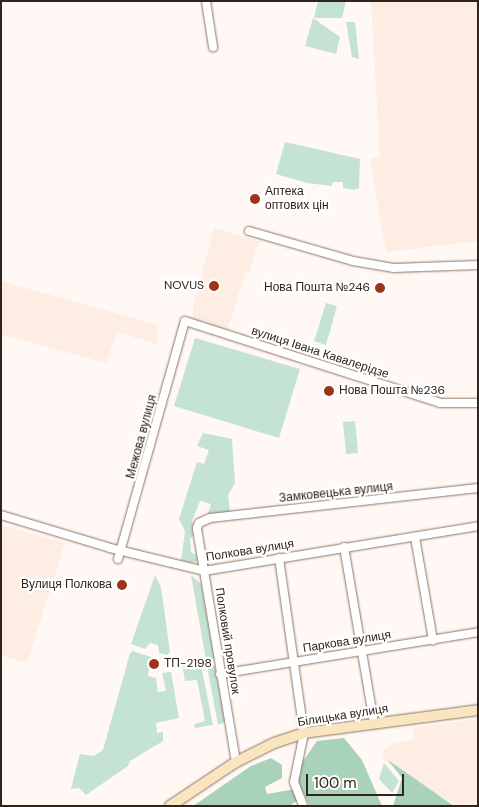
<!DOCTYPE html>
<meta charset="utf-8">
<style>
body{margin:0}
#map{position:relative;width:479px;height:807px;overflow:hidden;background:#fff8f4;font-family:"DM Sans",sans-serif}
div>[style]{position:absolute}
.built>*{inset:0;background:#fdede2}
.green>*{inset:0;background:#c5e3d2}
.forest>*{inset:0;background:#a9d2bb}
.roads{filter:drop-shadow(0 0 1px #907360) drop-shadow(0 0 1px #907360)}
.street>*{height:8px;margin:-4px;padding:0 4px;transform-origin:4px;border-radius:4px;background:#fff}
.secondary>*{height:10px;margin:-5px;padding:0 5px;transform-origin:5px;border-radius:5px;background:#f9e6c1}
.dots>*{width:14px;height:14px;translate:-50% -50%;box-sizing:border-box;border:2px solid #fff;border-radius:50%}
span{translate:-50% -50%;white-space:nowrap;text-align:center;line-height:1.15;-webkit-text-stroke:4.5px #fff;paint-order:stroke}
.poi-label{font-size:12px;color:#30241c}
.left{translate:0 -50%;text-align:left}
.right{translate:-100% -50%;text-align:right}
.street-label{font-size:12px;color:#30241c}
.frame{position:absolute;inset:0;border:2px solid #30241c;pointer-events:none}
.scale{position:absolute;left:306px;top:774px;width:98px;height:22px;box-sizing:border-box;border:2px solid #30241c;border-top:0;padding-left:6px;font-size:15px;line-height:18px;white-space:nowrap;color:#30241c;-webkit-text-stroke:4px #fff;paint-order:stroke}
</style>
<div id="map">
<div class="built">
<i style="clip-path:polygon(371px 1px,478px 1px,478px 241px,386px 252px,370px 159px,380px 157px)"></i>
<i style="clip-path:polygon(214px 228px,262px 242px,256px 248px,250px 272px,246px 271px,226px 334px,193px 322px,193px 308px)"></i>
<i style="clip-path:polygon(1px 281px,158px 325px,156px 344px,117px 332px,106px 363px,4px 335px,1px 343px)"></i>
<i style="clip-path:polygon(1px 525px,65px 543px,27px 663px,1px 655px)"></i>
<i style="clip-path:polygon(478px 719px,478px 806px,457px 806px,383px 760px,384px 750px,392px 744px,414px 739px,412px 728px)"></i>
</div>
<div class="green">
<i style="clip-path:polygon(318px 1px,346px 1px,342px 18px,314px 18px)"></i>
<i style="clip-path:polygon(313px 18px,340px 37px,336px 54px,305px 46px)"></i>
<i style="clip-path:polygon(346px 22px,355px 22px,359px 59px,352px 57px)"></i>
<i style="clip-path:polygon(285px 142px,360px 159px,359px 188px,354px 190px,343px 188px,343px 182px,333px 182px,332px 186px,307px 183px,276px 174px)"></i>
<i style="clip-path:polygon(326px 303px,337px 306px,326px 345px,314px 341px)"></i>
<i style="clip-path:polygon(195px 338px,300px 369px,279px 438px,174px 406px)"></i>
<i style="clip-path:polygon(355px 421px,358px 453px,346px 454px,343px 422px)"></i>
<i style="clip-path:polygon(203px 433px,232px 439px,235px 483px,228px 495px,230px 512px,207px 516px,211px 504px,200px 501px,192px 521px,196px 535px,190px 538px,191px 552px,198px 556px,198px 561px,193px 563px,181px 560px,185px 532px,179px 519px,197px 462px,204px 464px,209px 450px,197px 446px)"></i>
<i style="clip-path:polygon(155px 575px,161px 587px,170px 652px,167px 655px,159px 653px,158px 645px,150px 643px,145px 649px,131px 644px)"></i>
<i style="clip-path:polygon(191px 575px,201px 584px,215px 659px,206px 660px)"></i>
<i style="clip-path:polygon(133px 651px,151px 657px,148px 676px,156px 678px,158px 692px,166px 691px,162px 673px,171px 672px,179px 718px,156px 723px,157px 733px,163px 732px,163px 741px,130px 761px,128px 766px,86px 795px,79px 788px,71px 789px,80px 754px,94px 756px,103px 750px,130px 653px)"></i>
<i style="clip-path:polygon(182px 664px,201px 665px,213px 725px,195px 728px,194px 724px,205px 721px,197px 680px,185px 681px)"></i>
<i style="clip-path:polygon(207px 666px,215px 666px,225px 722px,218px 725px)"></i>
<i style="clip-path:polygon(384px 763px,399px 781px,392px 793px,379px 779px)"></i>
</div>
<div class="forest">
<i style="clip-path:polygon(344px 738px,362px 760px,382px 806px,310px 806px,298px 783px,301px 764px,317px 741px)"></i>
<i style="clip-path:polygon(271px 758px,282px 765px,282px 778px,265px 787px,267px 794px,295px 789px,299px 799px,290px 806px,193px 806px,251px 766px)"></i>
<i style="clip-path:polygon(388px 760px,454px 806px,393px 806px,402px 778px)"></i>
</div>
<div class="roads">
<div class="street">
<i style="left:206px;top:1px;width:47px;rotate:81.3deg"></i>
<i style="left:249px;top:231px;width:108px;rotate:16.1deg"></i>
<i style="left:353px;top:261px;width:42px;rotate:9.7deg"></i>
<i style="left:394px;top:268px;width:84px;rotate:-2deg"></i>
<i style="left:1px;top:515px;width:114px;rotate:16.8deg"></i>
<i style="left:110px;top:548px;width:97px;rotate:13.7deg"></i>
<i style="left:204px;top:571px;width:278px;rotate:-9.3deg"></i>
<i style="left:415px;top:537px;width:105px;rotate:80.1deg"></i>
<i style="left:344px;top:547px;width:179px;rotate:80.3deg"></i>
<i style="left:279px;top:558px;width:177px;rotate:81.9deg"></i>
<i style="left:304px;top:733px;width:50px;rotate:101.5deg"></i>
<i style="left:294px;top:782px;width:26px;rotate:69deg"></i>
<i style="left:118px;top:559px;width:247px;rotate:-74.3deg"></i>
<i style="left:185px;top:321px;width:268px;rotate:17.8deg"></i>
<i style="left:440px;top:403px;width:38px"></i>
<i style="left:220px;top:674px;width:261px;rotate:-9.2deg"></i>
<i style="left:236px;top:762px;width:237px;rotate:-99.5deg"></i>
<i style="left:197px;top:528px;width:5px;rotate:-68deg"></i>
<i style="left:199px;top:523px;width:12px;rotate:-24deg"></i>
<i style="left:210px;top:518px;width:270px;rotate:-6.4deg"></i>
</div>
<div class="secondary">
<i style="left:170px;top:806px;width:79px;rotate:-33.7deg"></i>
<i style="left:236px;top:762px;width:42px;rotate:-26.6deg"></i>
<i style="left:274px;top:743px;width:32px;rotate:-18deg"></i>
<i style="left:304px;top:733px;width:176px;rotate:-7.5deg"></i>
</div>
</div>
<div class="dots">
<i style="left:255px;top:199px;background:#9d341a"></i>
<i style="left:214px;top:286px;background:#9d341a"></i>
<i style="left:380px;top:288px;background:#9d341a"></i>
<i style="left:329px;top:391px;background:#9d341a"></i>
<i style="left:122px;top:585px;background:#9d341a"></i>
<i style="left:154px;top:664px;background:#9d341a"></i>
</div>
<div class="poi-label">
<span class="left" style="left:265px;top:199px">Аптека<br>оптових цін</span>
<span class="right" style="left:204px;top:286px">NOVUS</span>
<span class="right" style="left:370px;top:288px">Нова Пошта №246</span>
<span class="left" style="left:339px;top:391px">Нова Пошта №236</span>
<span class="right" style="left:112px;top:585px">Вулиця Полкова</span>
<span class="left" style="left:164px;top:664px">ТП-2198</span>
</div>
<div class="street-label">
<span style="left:320px;top:353px;rotate:18deg">вулиця Івана Кавалерідзе</span>
<span style="left:142px;top:437px;rotate:-75deg">Межова вулиця</span>
<span style="left:336px;top:493px;rotate:-6deg">Замковецька вулиця</span>
<span style="left:250px;top:551px;rotate:-9deg">Полкова вулиця</span>
<span style="left:227px;top:641px;rotate:81deg">Полковий провулок</span>
<span style="left:347px;top:642px;rotate:-9deg">Паркова вулиця</span>
<span style="left:343px;top:716px;rotate:-9deg">Білицька вулиця</span>
</div>
<div class="frame"></div>
<div class="scale">100 m</div>
</div>
